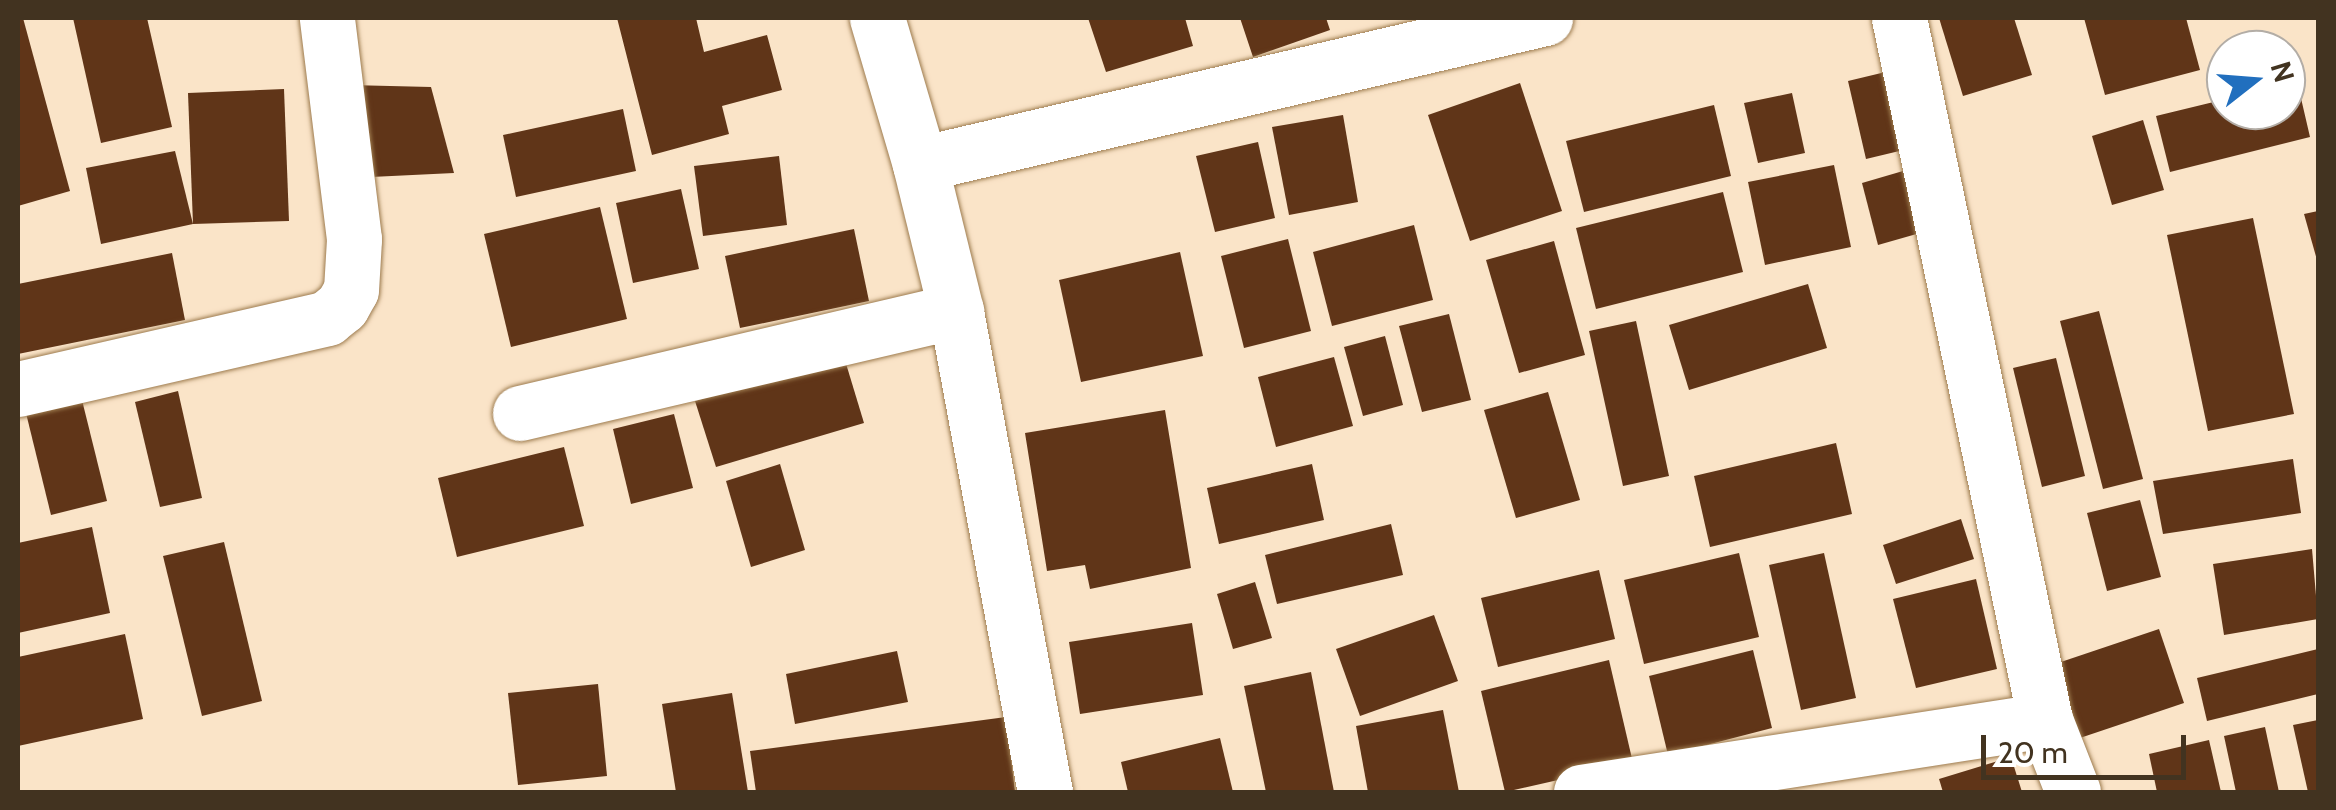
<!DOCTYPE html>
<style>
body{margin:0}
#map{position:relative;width:2336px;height:810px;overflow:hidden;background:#fae4c8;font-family:Cabin,sans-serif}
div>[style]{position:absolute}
.building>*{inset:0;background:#603518}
.roads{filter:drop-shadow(0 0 2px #9d7b4e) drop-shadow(0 0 2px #9d7b4e)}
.minor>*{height:55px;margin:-27.5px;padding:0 27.5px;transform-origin:27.5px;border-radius:27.5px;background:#fff}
span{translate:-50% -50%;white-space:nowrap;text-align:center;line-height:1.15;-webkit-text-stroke:10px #fff;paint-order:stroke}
.frame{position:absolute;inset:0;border:20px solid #423320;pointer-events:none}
.north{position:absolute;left:2206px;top:30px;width:100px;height:100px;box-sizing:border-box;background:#fff;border:2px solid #b3ada6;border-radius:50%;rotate:73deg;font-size:28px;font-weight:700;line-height:40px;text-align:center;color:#423320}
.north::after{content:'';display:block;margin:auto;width:35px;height:45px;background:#216fbe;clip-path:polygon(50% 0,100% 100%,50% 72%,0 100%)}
.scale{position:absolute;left:1981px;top:735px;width:205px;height:45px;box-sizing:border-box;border:5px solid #423320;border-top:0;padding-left:12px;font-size:30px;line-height:35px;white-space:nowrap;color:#423320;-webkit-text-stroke:8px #fff;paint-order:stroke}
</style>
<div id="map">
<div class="building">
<i style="clip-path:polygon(18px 18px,23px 18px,70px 191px,18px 206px)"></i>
<i style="clip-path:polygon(73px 18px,147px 18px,172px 127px,101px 143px)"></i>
<i style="clip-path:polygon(617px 18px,696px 18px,704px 52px,767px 35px,782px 90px,722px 106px,729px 134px,652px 155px)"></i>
<i style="clip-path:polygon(1088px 18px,1185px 18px,1193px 46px,1106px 72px)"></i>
<i style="clip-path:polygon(1240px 18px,1326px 18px,1330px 30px,1253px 57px)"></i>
<i style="clip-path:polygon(1939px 18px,2014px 18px,2032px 75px,1963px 96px)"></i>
<i style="clip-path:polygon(2084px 18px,2186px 18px,2200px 70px,2105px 95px)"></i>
<i style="clip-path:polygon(1898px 69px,1916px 147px,1866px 159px,1848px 81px)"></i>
<i style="clip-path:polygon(2297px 81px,2310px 137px,2170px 172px,2156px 116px,2226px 99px,2226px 110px,2286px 110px,2286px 84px)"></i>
<i style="clip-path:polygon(1520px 83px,1562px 211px,1470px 241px,1428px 115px)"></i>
<i style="clip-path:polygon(349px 85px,431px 87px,454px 173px,371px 177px)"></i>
<i style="clip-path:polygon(284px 89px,289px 221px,193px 224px,188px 93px)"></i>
<i style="clip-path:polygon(1792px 93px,1805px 153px,1758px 163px,1744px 103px)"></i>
<i style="clip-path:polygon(1714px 105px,1731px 176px,1584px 212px,1566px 141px)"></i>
<i style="clip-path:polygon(623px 109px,636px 171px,516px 197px,503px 135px)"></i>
<i style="clip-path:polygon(1343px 115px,1358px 202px,1289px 215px,1272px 127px)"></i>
<i style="clip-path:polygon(2143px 120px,2164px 190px,2112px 205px,2092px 136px)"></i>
<i style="clip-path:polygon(1258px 142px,1275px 218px,1215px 232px,1196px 156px)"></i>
<i style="clip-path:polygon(175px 151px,193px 224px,101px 244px,86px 168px)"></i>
<i style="clip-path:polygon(779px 156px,787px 225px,703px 236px,694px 166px)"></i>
<i style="clip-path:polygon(1834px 165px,1851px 247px,1765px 265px,1748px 182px)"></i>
<i style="clip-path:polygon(1903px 171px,1920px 233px,1878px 245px,1862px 183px)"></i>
<i style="clip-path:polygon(681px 189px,699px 269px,633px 283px,616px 203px)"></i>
<i style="clip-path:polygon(1723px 192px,1743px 272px,1596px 309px,1576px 228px)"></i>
<i style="clip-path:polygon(600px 207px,627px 319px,511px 347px,484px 234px)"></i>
<i style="clip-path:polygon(2318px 211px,2318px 259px,2317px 260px,2304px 214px)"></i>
<i style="clip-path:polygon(2253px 218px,2294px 414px,2208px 431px,2167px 235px)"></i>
<i style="clip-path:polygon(1414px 225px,1433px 300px,1332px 326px,1313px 252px)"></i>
<i style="clip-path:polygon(854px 229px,869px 301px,740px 328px,725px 256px)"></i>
<i style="clip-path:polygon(1288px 239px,1311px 331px,1244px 348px,1221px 256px)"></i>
<i style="clip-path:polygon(1554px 241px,1585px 355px,1519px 373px,1486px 260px)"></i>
<i style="clip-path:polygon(1180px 252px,1203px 356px,1081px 382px,1059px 280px)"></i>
<i style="clip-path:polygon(172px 253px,185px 320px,18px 354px,18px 284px)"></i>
<i style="clip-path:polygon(1808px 284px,1827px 348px,1689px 390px,1669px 325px)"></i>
<i style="clip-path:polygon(2099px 311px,2143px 479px,2103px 489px,2060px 321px)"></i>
<i style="clip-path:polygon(1449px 314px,1471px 400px,1422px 412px,1399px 326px)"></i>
<i style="clip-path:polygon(1636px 321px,1669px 476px,1623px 486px,1589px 331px)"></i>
<i style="clip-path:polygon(1385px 336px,1403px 405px,1363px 416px,1344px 347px)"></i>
<i style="clip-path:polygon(844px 357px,864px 423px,716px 467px,695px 401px)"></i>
<i style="clip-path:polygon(1334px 357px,1353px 426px,1276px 447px,1258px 377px)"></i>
<i style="clip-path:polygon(2056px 358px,2085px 476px,2042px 487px,2013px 368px)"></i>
<i style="clip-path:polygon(178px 391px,202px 498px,160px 507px,135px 402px)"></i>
<i style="clip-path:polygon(80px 392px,107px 501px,51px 515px,24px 405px)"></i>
<i style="clip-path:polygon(1548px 392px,1580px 500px,1516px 518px,1484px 410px)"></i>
<i style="clip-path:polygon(1165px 410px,1191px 568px,1090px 589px,1085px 565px,1047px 571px,1025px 433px)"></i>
<i style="clip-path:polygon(674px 414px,693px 488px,631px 504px,613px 429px)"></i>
<i style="clip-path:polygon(1836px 443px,1852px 514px,1710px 547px,1694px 476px)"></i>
<i style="clip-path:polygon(564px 447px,584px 526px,457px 557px,438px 478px)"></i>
<i style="clip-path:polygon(2293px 459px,2301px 513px,2163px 534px,2153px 481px)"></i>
<i style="clip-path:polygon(780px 464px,805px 550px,751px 567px,726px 481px)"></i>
<i style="clip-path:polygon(1312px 464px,1324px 520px,1219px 544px,1207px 488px)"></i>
<i style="clip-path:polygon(2140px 500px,2161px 577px,2107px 591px,2087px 513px)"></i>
<i style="clip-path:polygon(1961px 519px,1974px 559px,1896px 584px,1883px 545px)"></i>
<i style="clip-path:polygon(1391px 524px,1403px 575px,1277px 604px,1265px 555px)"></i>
<i style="clip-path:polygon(92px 527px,110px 613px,18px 633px,18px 543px)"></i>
<i style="clip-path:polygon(224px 542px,262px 701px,202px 716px,163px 556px)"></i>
<i style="clip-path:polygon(2312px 549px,2318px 619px,2224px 635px,2213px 564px)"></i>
<i style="clip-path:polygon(1739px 553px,1759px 637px,1644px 664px,1624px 580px)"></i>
<i style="clip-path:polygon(1824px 553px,1856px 698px,1801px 710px,1769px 565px)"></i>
<i style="clip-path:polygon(1599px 570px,1615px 639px,1498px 667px,1481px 598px)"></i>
<i style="clip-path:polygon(1976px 579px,1997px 669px,1916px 688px,1893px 599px)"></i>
<i style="clip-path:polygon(1255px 582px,1272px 638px,1233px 649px,1217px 594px)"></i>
<i style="clip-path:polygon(1434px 615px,1458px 681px,1360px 716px,1336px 649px)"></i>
<i style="clip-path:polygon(1192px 623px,1203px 695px,1080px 714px,1069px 642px)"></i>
<i style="clip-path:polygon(2159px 629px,2184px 703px,2071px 741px,2046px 667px)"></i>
<i style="clip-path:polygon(125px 634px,143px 719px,18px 746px,18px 657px)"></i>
<i style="clip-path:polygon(2318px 649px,2318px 694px,2207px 721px,2197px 678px)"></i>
<i style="clip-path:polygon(1753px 650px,1772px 728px,1668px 755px,1649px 676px)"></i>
<i style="clip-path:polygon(897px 651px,908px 702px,795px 724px,786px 674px)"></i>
<i style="clip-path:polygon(1609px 660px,1633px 763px,1505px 792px,1481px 691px)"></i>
<i style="clip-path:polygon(1311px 672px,1334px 792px,1266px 792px,1244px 686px)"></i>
<i style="clip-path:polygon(598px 684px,607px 776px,518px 785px,508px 693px)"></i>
<i style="clip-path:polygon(732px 693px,748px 792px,676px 792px,662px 704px)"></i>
<i style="clip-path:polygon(1443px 710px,1459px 792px,1368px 792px,1356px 726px)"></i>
<i style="clip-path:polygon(1006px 717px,1015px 791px,756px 792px,750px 751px)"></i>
<i style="clip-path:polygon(2318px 720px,2318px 792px,2308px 792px,2293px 725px)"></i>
<i style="clip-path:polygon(2265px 727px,2279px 792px,2236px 792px,2224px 736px)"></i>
<i style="clip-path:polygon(1220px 738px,1233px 792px,1128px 792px,1121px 762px)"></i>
<i style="clip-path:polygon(2209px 740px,2221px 792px,2157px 792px,2149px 754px)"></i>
<i style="clip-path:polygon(2011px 757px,2022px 792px,1943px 792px,1939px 779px)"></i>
</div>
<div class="roads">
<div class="minor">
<i style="left:877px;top:18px;width:152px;rotate:73.6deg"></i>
<i style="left:1899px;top:18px;width:717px;rotate:78.25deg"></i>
<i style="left:2045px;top:720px;width:77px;rotate:68.7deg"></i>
<i style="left:18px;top:389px;width:317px;rotate:-12.9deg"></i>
<i style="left:327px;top:318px;width:19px;rotate:-39deg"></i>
<i style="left:342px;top:306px;width:18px;rotate:-61deg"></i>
<i style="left:351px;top:290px;width:51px;rotate:-86.6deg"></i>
<i style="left:354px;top:239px;width:223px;rotate:-97deg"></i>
<i style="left:520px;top:413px;width:448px;rotate:-13.2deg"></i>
<i style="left:1045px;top:792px;width:489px;rotate:-100.5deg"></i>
<i style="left:956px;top:311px;width:151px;rotate:-103.8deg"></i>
<i style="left:920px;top:164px;width:642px;rotate:-13.15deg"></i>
<i style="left:1581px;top:792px;width:470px;rotate:-8.8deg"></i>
</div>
</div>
<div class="frame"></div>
<div class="north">N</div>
<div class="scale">20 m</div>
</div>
